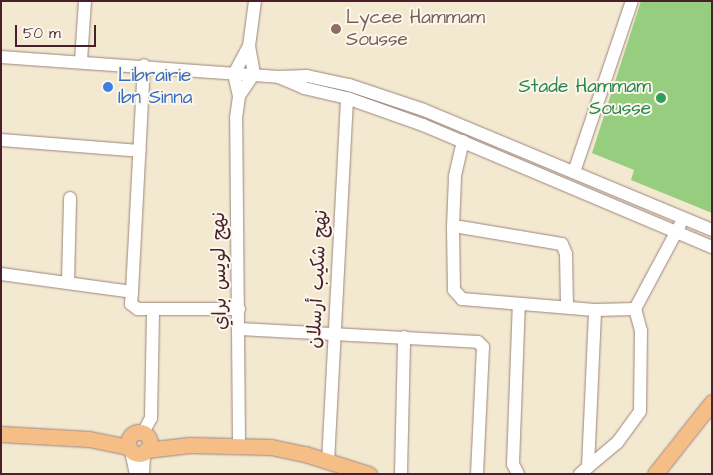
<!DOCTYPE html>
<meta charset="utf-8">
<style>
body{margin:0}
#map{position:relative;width:713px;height:475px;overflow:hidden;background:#f3e9d0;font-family:"Architects Daughter","Playpen Sans Arabic",sans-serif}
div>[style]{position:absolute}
.green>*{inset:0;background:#97cd7e}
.roads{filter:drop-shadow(0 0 1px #9e847e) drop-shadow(0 0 1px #9e847e)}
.minor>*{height:12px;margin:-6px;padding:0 6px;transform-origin:6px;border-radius:6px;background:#fff}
.major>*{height:15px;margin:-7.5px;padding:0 7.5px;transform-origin:7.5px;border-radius:7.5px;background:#f6be87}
.major>.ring{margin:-7.5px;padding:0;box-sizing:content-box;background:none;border:15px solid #f6be87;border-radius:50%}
.dots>*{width:14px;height:14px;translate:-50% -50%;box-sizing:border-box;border:2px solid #fbf7ec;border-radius:50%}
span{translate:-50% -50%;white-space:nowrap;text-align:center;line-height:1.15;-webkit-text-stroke:4px #fbf7ec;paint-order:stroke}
.education-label{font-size:19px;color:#785e54}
.left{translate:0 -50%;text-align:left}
.shop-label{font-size:19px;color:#366cbe}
.leisure-label{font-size:19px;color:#27864d}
.right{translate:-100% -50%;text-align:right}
.street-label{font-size:19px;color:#4a1f2b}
.frame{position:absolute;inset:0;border:2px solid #4a1f2b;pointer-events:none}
.scale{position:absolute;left:15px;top:25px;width:81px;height:22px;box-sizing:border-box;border:2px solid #4a1f2b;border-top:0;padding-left:6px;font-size:15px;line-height:18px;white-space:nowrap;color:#4a1f2b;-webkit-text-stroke:4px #fbf7ec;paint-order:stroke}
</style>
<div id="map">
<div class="green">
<i style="clip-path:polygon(641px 1px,712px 1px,712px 213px,631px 180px,634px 170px,592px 153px)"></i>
</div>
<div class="roads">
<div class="minor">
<i style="left:1px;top:57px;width:278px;rotate:4.1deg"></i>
<i style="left:278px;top:77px;width:29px;rotate:-2deg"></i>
<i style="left:307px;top:76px;width:43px;rotate:12.1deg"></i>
<i style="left:349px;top:85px;width:79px;rotate:18.4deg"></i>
<i style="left:424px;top:110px;width:312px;rotate:22.6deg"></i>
<i style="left:81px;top:61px;width:60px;rotate:-86.2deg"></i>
<i style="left:281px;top:78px;width:25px;rotate:23deg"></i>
<i style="left:304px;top:88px;width:44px;rotate:13.1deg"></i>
<i style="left:347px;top:98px;width:81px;rotate:19.6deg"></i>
<i style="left:423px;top:125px;width:314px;rotate:22.9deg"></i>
<i style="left:239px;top:96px;width:27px;rotate:-56deg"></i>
<i style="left:254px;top:74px;width:28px;rotate:-100deg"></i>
<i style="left:249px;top:46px;width:45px;rotate:-82.4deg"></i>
<i style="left:1px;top:140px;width:139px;rotate:4.5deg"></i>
<i style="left:463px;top:141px;width:37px;rotate:103deg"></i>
<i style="left:455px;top:177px;width:50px;rotate:92.3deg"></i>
<i style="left:453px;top:227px;width:63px;rotate:89.1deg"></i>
<i style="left:454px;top:290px;width:12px;rotate:48deg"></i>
<i style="left:462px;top:299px;width:133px;rotate:4.7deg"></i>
<i style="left:595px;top:310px;width:40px;rotate:-1.4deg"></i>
<i style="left:635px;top:309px;width:95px;rotate:-61.8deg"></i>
<i style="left:574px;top:172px;width:181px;rotate:-71.3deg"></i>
<i style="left:460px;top:227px;width:103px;rotate:9.5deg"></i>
<i style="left:562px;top:244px;width:11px;rotate:68deg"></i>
<i style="left:566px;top:254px;width:51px;rotate:88.9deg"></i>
<i style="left:1px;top:274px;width:132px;rotate:7.8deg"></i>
<i style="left:132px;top:292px;width:227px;rotate:-87deg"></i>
<i style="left:68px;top:282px;width:84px;rotate:-88.6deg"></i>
<i style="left:132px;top:292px;width:12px;rotate:95deg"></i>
<i style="left:131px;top:304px;width:9px;rotate:36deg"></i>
<i style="left:138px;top:309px;width:101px"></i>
<i style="left:240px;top:329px;width:238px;rotate:3.1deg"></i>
<i style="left:478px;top:342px;width:7px;rotate:45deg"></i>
<i style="left:483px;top:347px;width:127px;rotate:92.7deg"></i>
<i style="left:143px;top:433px;width:17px;rotate:-62deg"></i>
<i style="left:151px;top:418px;width:109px;rotate:-88.9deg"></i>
<i style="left:239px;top:444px;width:326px;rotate:-90.5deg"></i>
<i style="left:236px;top:118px;width:22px;rotate:-82deg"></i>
<i style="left:239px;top:96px;width:23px;rotate:-103deg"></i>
<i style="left:234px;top:74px;width:32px;rotate:-62deg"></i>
<i style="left:131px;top:451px;width:24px;rotate:78deg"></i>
<i style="left:328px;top:462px;width:364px;rotate:-87deg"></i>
<i style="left:588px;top:467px;width:38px;rotate:-40deg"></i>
<i style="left:617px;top:443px;width:39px;rotate:-54deg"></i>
<i style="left:640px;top:411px;width:80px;rotate:-89.3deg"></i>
<i style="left:641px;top:331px;width:23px;rotate:-105deg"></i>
<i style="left:143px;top:474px;width:22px;rotate:-87deg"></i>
<i style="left:401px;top:474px;width:137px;rotate:-88.7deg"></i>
<i style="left:518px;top:474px;width:11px;rotate:-117deg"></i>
<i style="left:513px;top:464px;width:160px;rotate:-87.9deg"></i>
<i style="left:580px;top:474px;width:11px;rotate:-41deg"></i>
<i style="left:588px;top:467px;width:157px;rotate:-87.4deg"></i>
</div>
<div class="major">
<i class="ring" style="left:128px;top:432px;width:7px;height:7px"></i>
<i style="left:1px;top:434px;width:88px;rotate:3.3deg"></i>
<i style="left:89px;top:439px;width:41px;rotate:11.3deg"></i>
<i style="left:146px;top:450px;width:44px;rotate:-6.5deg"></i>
<i style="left:190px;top:445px;width:81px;rotate:1.4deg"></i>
<i style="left:271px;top:447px;width:35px;rotate:12deg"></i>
<i style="left:305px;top:454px;width:67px;rotate:17.4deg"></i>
<i style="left:655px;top:474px;width:92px;rotate:-51.6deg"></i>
</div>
</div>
<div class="dots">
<i style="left:336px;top:29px;background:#8d6e63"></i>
<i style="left:108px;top:87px;background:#3f7fe0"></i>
<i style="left:661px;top:98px;background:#2e9e5b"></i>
</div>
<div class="education-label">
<span class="left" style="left:346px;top:29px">Lycee Hammam<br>Sousse</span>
</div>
<div class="shop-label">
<span class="left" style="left:118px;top:87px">Librairie<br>Ibn Sinna</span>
</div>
<div class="leisure-label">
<span class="right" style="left:651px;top:98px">Stade Hammam<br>Sousse</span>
</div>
<div class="street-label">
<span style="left:220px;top:271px;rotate:-91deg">نهج لويس براي</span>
<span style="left:318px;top:279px;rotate:-87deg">نهج شكيب أرسلان</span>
</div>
<div class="frame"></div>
<div class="scale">50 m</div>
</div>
